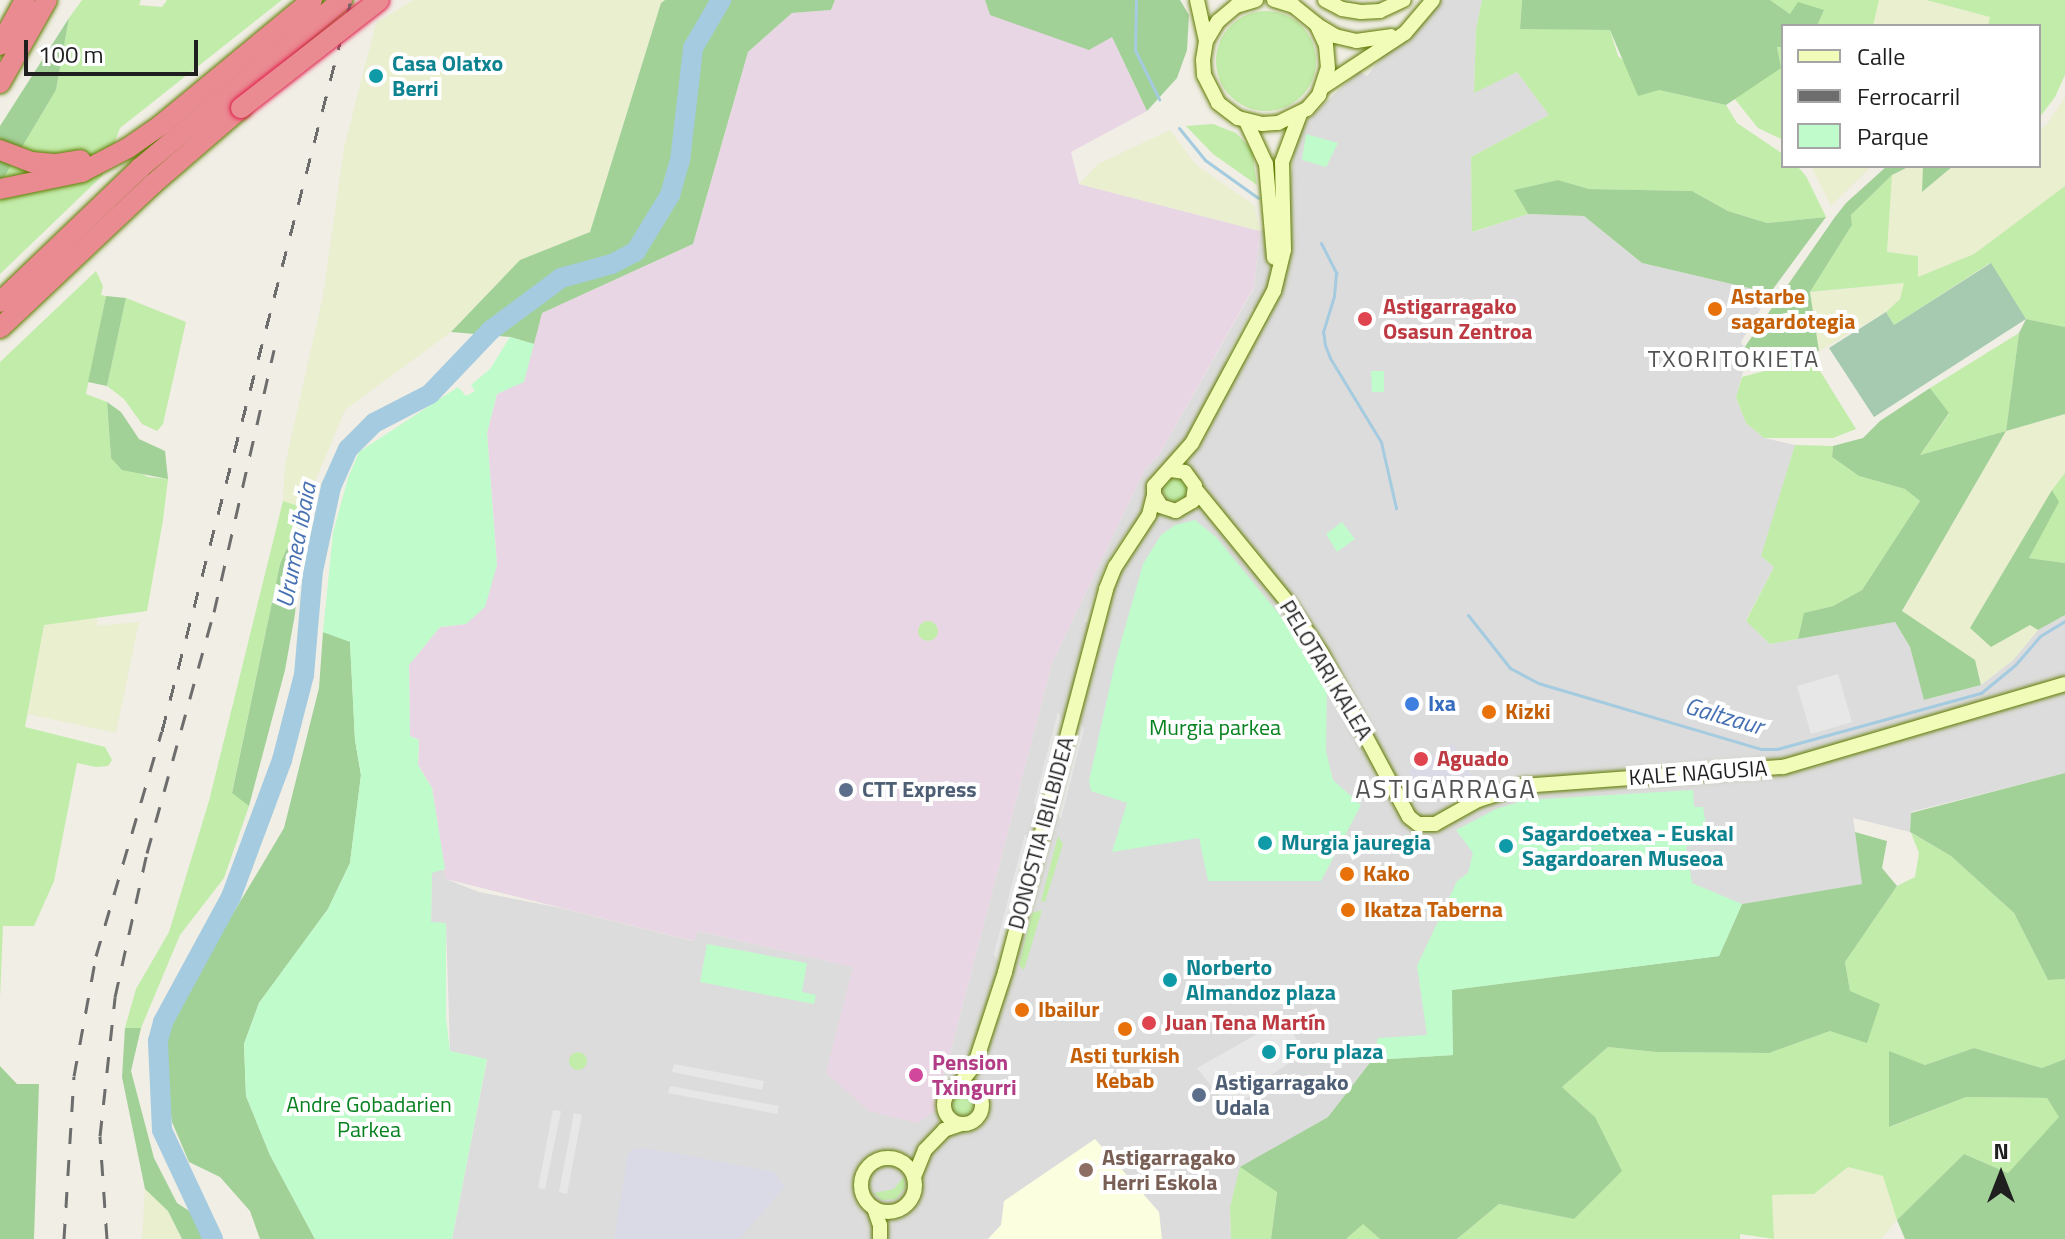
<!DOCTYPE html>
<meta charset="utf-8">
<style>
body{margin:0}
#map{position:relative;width:2065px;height:1239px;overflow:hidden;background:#f0eee5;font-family:"Titillium Web",sans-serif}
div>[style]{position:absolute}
.residential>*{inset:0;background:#dddcdc}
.industrial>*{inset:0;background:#e9d6e4}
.education>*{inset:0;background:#fbffdf}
.farmland>*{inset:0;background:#e9efcf}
.grass>*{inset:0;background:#c2eca9}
.round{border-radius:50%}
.forest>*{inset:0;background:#a2d198}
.cemetery>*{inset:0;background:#a5caaf}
.park>*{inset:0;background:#c0fbcc}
.parking>*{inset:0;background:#e7e7e7}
.plaza>*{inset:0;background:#dad9e6}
.stream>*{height:3px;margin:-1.5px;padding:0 1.5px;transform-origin:1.5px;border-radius:1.5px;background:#a4cbdf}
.river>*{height:20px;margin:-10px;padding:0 10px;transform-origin:10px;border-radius:10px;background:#a4cbdf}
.roads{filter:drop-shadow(0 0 2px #607b01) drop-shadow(0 0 2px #607b01)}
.secondary>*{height:14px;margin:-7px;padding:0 7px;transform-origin:7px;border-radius:7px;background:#f0fcb7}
.secondary>.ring{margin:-7px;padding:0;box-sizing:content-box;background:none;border:14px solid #f0fcb7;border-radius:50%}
.highway>*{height:20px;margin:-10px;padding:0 10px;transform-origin:10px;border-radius:10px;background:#ea8a91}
.rail>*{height:3px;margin-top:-1.5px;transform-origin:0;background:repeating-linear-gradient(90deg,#6d6d6d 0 16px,transparent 0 32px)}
.bridges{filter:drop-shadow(0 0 2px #e11e4b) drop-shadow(0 0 2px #e11e4b)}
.highway-bridge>*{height:20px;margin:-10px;padding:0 10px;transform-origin:10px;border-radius:10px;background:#ea8a91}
.dots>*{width:22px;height:22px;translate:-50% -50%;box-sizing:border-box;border:4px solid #fff;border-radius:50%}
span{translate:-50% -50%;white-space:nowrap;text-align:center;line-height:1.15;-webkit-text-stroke:8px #fff;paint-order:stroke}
.culture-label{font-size:22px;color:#0d838f;font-weight:700}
.left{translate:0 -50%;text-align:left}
.food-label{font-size:22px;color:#c56008;font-weight:700}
.health-label{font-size:22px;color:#be3a42;font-weight:700}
.street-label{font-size:22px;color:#1f1f1f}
.shop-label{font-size:22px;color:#366cbe;font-weight:700}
.park-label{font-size:22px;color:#088220}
.service-label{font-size:22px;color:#4e5e75;font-weight:700}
.hotel-label{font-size:22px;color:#b23c85;font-weight:700}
.education-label{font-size:22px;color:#785e54;font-weight:700}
.neighbourhood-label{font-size:24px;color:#525252;letter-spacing:2px}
.water-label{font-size:24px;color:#4771b2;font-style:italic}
.quarter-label{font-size:26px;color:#525252;letter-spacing:2px}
.legend{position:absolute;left:1781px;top:24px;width:260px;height:144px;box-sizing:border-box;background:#fff;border:2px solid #a5a5a5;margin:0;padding:10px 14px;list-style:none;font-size:24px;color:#1f1f1f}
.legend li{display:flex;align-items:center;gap:16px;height:40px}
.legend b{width:40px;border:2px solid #a5a5a5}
.north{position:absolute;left:1961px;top:1135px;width:80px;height:80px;-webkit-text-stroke:6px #fff;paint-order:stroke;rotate:0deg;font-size:22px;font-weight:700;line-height:32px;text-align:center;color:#1f1f1f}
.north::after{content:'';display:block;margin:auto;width:28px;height:36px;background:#1f1f1f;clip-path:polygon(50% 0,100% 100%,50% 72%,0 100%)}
.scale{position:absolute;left:24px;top:40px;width:174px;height:36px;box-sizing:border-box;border:4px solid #1f1f1f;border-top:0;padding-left:10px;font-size:24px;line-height:28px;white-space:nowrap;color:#1f1f1f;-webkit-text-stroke:6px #fff;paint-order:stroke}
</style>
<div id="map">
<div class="residential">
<i style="clip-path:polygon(1426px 0,1482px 0,1476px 29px,1474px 92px,1517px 72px,1549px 115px,1471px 157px,1473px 232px,1528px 214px,1584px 216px,1642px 263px,1770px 293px,1741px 342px,1748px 354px,1736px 397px,1746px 423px,1764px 438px,1795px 445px,1762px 556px,1774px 567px,1746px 620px,1770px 644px,1895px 622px,1910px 647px,1925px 700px,1981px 685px,2013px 660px,2038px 630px,2065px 615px,2065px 773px,1911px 812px,1910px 832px,1853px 818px,1863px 884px,1742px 904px,1453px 1055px,1372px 1060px,1328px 1117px,1241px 1167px,1230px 1207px,1231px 1239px,452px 1239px,487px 1060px,450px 1051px,446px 923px,431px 923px,432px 872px,445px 869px,446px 879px,479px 892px,561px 908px,693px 941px,698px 931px,854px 967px,935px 1111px,1052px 663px,1145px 469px,1159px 455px,1254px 288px,1260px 231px,1287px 214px,1296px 131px,1359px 71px,1367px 76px)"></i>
</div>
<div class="industrial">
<i style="clip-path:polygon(835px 0,985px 0,990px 15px,1112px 37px,1147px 111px,1071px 152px,1079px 184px,1260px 231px,1254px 287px,1159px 455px,1145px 469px,1052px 663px,935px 1111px,917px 1123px,869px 1111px,826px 1073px,853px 967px,698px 931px,694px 941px,446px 879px,432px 788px,418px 765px,419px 740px,410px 736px,409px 664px,440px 627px,466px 624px,497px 565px,487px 433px,497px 394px,542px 313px,693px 244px,748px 52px,792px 13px,831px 10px)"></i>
</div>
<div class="education">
<i style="clip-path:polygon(1095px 1139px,1159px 1212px,1162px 1239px,988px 1239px,1001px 1225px,1004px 1201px)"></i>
</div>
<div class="farmland">
<i style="clip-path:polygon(413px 0,665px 0,661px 3px,590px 232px,520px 260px,451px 332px,345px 410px,304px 508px,283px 501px,285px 465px,323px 296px,344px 148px,376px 23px)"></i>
<i style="clip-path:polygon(1879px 0,1926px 0,1991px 17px,1988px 26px,1873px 26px)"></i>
<i style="clip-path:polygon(2065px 97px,2065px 186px,1974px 254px,1917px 277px,1918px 256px,1887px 253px,1892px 175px,1910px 166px,1923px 166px,1923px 192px,1953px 166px,2039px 166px,2039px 131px,2048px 123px)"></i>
<i style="clip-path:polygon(1170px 130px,1196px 165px,1254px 205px,1260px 231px,1079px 184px,1098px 164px)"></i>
<i style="clip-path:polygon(1811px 166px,1872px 166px,1831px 206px)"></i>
<i style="clip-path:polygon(1905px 283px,1900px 299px,1886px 312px,1819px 351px,1810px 293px)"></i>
<i style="clip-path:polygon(2065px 414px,2065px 473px,1970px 628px,2031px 625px,2038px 630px,2013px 660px,1981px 685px,1975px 660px,1902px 612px,2006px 431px)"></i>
<i style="clip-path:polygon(97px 618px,97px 626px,139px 622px,116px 733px,28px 714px,44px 624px)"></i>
<i style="clip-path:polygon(1848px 1167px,1883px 1176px,1897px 1220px,1881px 1239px,1774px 1239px,1772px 1195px,1815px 1194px)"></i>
<i style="clip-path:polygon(145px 1189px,169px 1212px,182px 1239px,142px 1239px)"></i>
</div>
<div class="grass">
<i style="clip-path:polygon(82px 0,141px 0,139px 5px,162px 7px,167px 0,282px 0,120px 128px,102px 176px,0 274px,0 184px,56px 90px,69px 18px)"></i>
<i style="clip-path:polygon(1482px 0,1522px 0,1520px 28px,1610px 30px,1618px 56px,1659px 90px,1726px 105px,1737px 123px,1783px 154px,1783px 166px,1797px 166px,1806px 176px,1826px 217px,1767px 223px,1728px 211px,1692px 191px,1589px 189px,1558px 180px,1515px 190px,1528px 214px,1472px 232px,1471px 157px,1549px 115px,1517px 72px,1474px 93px,1476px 29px)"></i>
<i style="clip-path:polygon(1770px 0,1879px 0,1873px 26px,1817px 26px,1824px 10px,1790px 14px)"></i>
<i style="clip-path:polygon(1926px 0,2065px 0,2065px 75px,2055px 97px,2039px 118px,2039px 26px,1988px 26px,1990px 17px)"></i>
<i class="round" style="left:1216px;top:11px;width:100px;height:100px"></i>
<i style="clip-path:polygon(1777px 46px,1783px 47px,1783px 140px,1758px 128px,1734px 98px,1780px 68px)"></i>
<i style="clip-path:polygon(1213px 124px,1236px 133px,1252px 150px,1257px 185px,1213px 154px,1186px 126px)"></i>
<i style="clip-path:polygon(1892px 175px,1887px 252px,1918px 256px,1918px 277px,1974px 254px,2065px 186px,2065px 327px,2026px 319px,1990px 263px,1894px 325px,1886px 312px,1900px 299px,1904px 283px,1810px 292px,1852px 225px,1851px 215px)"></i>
<i style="clip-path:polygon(96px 271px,103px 286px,101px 295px,106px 296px,86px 394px,107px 402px,111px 458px,148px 477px,168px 479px,163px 520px,147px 611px,44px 625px,25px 727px,105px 747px,112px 760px,108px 766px,96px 767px,77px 763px,54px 881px,34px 926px,3px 926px,0 998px,0 362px)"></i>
<i style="clip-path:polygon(126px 298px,186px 322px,163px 424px,157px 431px,142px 424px,124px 399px,107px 386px)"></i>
<i style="clip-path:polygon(2019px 333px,2006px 431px,1920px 455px,1949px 414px,1930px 388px)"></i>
<i style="clip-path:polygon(1812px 358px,1856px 429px,1833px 438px,1764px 438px,1746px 423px,1736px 397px,1742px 377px)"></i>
<i style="clip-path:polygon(1795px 445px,1833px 446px,1832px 457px,1859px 476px,1905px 489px,1920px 501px,1862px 590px,1833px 606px,1805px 613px,1798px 639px,1770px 644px,1746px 621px,1774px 567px,1761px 556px)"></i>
<i style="clip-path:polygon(2065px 473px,2065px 563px,2029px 558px,2058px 502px,2052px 490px)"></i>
<i class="round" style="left:1164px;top:479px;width:22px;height:22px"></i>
<i style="clip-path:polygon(283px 501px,304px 508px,280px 564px,232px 792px,249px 806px,224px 878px,180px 935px,141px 1028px,125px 1028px,136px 989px,169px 932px,209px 801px)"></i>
<i class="round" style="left:918px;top:621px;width:20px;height:20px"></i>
<i style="clip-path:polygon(1911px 833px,1951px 856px,2014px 913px,2048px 980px,2065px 979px,2065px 1059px,2042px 1068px,1974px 1048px,1925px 1065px,1889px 1052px,1890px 1127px,1966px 1097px,2047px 1098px,2060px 1117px,2008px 1173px,1964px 1154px,1897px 1220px,1883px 1176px,1848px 1167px,1814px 1194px,1772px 1195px,1774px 1239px,1740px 1234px,1740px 1239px,1457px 1239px,1499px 1204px,1574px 1219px,1595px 1117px,1562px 1087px,1608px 1047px,1656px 1052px,1769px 1053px,1830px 1031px,1850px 991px,1845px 962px,1897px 886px,1915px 877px,1919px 853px)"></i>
<i style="clip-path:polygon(1058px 836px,1063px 844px,1045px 902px,1041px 901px)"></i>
<i style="clip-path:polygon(1042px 910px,1024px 970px,1019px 965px,1032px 913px)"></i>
<i class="round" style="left:569px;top:1052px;width:18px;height:18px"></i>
<i class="round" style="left:953px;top:1095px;width:20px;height:20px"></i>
<i style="clip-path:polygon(1240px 1167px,1277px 1191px,1271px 1239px,1231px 1239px,1230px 1207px)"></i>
<i style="clip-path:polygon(903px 1177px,905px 1187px,896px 1199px,882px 1200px,874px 1193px,894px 1189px)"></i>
<i style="clip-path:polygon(1363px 1223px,1380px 1239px,1346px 1239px)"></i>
</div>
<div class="forest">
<i style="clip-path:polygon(665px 0,835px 0,831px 10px,792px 13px,748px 52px,693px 244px,542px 313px,534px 344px,510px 337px,451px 332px,520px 260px,590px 232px,661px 3px)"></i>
<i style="clip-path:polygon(985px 0,1180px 0,1189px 15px,1187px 50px,1177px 78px,1147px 111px,1112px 37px,1089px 50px,990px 15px)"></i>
<i style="clip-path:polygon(1522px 0,1770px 0,1790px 14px,1798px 2px,1824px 10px,1817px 26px,1783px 26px,1783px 47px,1777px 47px,1781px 68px,1726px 105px,1659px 90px,1638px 96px,1610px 30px,1520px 29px)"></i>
<i style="clip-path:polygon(69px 18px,56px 90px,0 184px,0 126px)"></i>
<i style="clip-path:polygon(1887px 166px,1910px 166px,1892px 175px,1851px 215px,1852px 225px,1810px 292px,1819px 351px,1745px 367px,1748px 354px,1744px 348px,1835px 217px,1846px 203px)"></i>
<i style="clip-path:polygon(1923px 166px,1953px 166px,1922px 192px)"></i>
<i style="clip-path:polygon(1558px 180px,1589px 189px,1692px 191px,1728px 211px,1767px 223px,1826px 217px,1770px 293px,1642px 263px,1584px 216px,1528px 214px,1514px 190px)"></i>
<i style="clip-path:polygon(106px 296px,126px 298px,107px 386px,88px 382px)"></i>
<i style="clip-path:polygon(2026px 319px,2065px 327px,2065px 414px,2006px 431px,1902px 611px,1975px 660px,1981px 685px,1924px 700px,1910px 647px,1895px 622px,1798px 639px,1804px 613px,1833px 606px,1862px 590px,1920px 501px,1905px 489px,1859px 476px,1832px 457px,1833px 446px,1863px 438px,1880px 421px,1930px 388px,1949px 413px,1920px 455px,2006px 431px,2019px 333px)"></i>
<i style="clip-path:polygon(107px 402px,121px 412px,139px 439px,165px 451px,168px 479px,122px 470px,111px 458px)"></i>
<i style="clip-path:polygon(2052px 490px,2059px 502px,2029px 558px,2065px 563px,2065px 615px,2038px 630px,2030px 625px,1991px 647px,1970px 628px)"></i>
<i style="clip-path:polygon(304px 508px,295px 614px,285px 670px,249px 806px,232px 793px,280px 564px)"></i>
<i style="clip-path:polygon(323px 632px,350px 641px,355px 740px,361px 775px,350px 863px,328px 909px,259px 1003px,244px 1044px,246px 1096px,270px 1155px,315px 1239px,260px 1239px,250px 1211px,220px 1177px,189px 1162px,172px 1122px,161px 1043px,174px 1013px,284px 828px,319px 688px)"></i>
<i style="clip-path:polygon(2065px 773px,2065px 979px,2048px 980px,2014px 913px,1951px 856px,1910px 832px,1911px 813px)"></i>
<i style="clip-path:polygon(1855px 832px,1887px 841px,1882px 868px,1897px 886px,1845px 962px,1850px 991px,1880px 1004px,1867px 1043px,1830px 1031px,1769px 1053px,1656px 1052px,1608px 1047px,1562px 1087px,1595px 1117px,1622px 1171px,1574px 1219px,1499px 1204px,1457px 1239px,1380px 1239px,1363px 1224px,1346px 1239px,1271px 1239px,1277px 1192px,1240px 1167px,1328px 1117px,1372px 1060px,1453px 1055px,1451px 990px,1719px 956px,1742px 904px,1862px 884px)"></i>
<i style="clip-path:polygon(125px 1028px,141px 1028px,131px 1071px,154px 1158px,177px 1203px,197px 1216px,208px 1239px,182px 1239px,168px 1211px,145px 1189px,122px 1077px)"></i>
<i style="clip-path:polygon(1974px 1048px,2042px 1068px,2065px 1059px,2065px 1239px,1905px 1239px,1897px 1220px,1964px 1154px,2008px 1173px,2059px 1117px,2047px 1098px,1966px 1097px,1889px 1127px,1889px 1051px,1925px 1065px)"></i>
<i style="clip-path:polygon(0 1066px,17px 1084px,39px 1084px,34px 1239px,0 1239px)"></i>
</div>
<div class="cemetery">
<i style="clip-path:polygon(1991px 263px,2026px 319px,1874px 417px,1829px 348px,1886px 312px,1894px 325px)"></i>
</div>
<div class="park">
<i style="clip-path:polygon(1306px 134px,1338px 143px,1326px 167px,1302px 160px)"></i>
<i style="clip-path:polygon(510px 337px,534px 344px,524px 382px,497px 394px,487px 433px,497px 565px,485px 607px,466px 624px,440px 627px,409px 665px,410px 736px,419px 740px,418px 765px,432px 788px,445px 869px,432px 873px,431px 922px,446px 923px,446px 1018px,450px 1051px,487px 1059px,452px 1239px,315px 1239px,270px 1155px,246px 1096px,244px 1044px,259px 1003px,328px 909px,350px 863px,361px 775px,355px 740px,350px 642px,323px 632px,333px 533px,348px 478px,359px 452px,458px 387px,466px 396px,475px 391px,471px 385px,490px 369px)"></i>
<i style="clip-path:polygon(1371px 371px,1384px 371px,1384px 392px,1372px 392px)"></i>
<i style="clip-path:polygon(1195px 520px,1217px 538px,1279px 614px,1327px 689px,1326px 751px,1333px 780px,1361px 805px,1321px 881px,1208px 881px,1199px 838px,1112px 852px,1127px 803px,1091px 791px,1089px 781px,1115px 663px,1143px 564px,1161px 535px,1175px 525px)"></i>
<i style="clip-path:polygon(1342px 522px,1355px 539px,1337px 552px,1326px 534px)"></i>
<i style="clip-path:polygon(1693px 790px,1694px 807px,1703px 807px,1709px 843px,1686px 846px,1692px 883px,1742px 904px,1719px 956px,1452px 990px,1453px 1055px,1372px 1060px,1378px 1038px,1427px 1035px,1417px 966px,1457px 881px,1468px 873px,1473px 853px,1456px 830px,1496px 809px,1526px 800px)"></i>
<i style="clip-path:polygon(707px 944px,807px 963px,802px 992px,816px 995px,814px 1004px,700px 982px)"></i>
</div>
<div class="parking">
<i style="clip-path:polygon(1252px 308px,1256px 310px,1228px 363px,1224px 361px)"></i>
<i style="clip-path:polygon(1131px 526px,1135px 529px,1103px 581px,1089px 623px,1084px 621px,1106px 563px)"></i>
<i style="clip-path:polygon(1838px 674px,1852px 722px,1811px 734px,1797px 686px)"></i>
<i style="clip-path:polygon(1058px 712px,1064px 724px,1040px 814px,1034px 803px)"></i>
<i style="clip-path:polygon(1078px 718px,1084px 729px,1061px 819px,1054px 810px)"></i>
<i style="clip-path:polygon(1025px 834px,1032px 846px,1000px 965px,994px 954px)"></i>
<i style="clip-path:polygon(1286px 1018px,1299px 1045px,1293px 1047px,1289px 1063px,1263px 1080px,1263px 1089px,1229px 1108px,1197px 1068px)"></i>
<i style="clip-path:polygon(674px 1064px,764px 1081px,762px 1090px,672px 1072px)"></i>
<i style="clip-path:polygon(670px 1086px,779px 1106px,777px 1114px,668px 1093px)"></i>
<i style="clip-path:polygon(553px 1110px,561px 1111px,545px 1189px,538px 1188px)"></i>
<i style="clip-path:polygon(574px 1113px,582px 1115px,567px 1194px,559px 1192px)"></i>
</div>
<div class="plaza">
<i style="clip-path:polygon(1453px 744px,1476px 783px,1435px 802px,1426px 801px,1408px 771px)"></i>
<i style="clip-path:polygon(647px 1148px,774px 1172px,785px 1187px,739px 1239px,614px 1239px,628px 1154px,633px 1149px)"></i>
</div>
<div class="stream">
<i style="left:1136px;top:0;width:50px;rotate:91.1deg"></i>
<i style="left:1135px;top:50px;width:55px;rotate:63.9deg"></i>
<i style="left:1179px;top:128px;width:41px;rotate:50.9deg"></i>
<i style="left:1205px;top:160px;width:65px;rotate:35.6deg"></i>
<i style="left:1321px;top:243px;width:34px;rotate:63deg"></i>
<i style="left:1336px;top:273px;width:23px;rotate:95deg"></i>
<i style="left:1334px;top:296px;width:37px;rotate:107deg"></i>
<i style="left:1323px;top:331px;width:14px;rotate:82deg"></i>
<i style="left:1325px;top:345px;width:14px;rotate:69deg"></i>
<i style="left:1330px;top:358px;width:98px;rotate:58.7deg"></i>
<i style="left:1381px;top:442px;width:68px;rotate:77.2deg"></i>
<i style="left:1468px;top:615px;width:68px;rotate:51.6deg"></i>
<i style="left:1510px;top:668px;width:32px;rotate:28deg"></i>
<i style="left:1538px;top:683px;width:233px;rotate:16.5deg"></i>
<i style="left:1761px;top:749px;width:16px"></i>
<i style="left:1777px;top:749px;width:212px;rotate:-15.4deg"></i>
<i style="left:1981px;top:693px;width:44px;rotate:-39.5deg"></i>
<i style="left:2015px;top:665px;width:38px;rotate:-49deg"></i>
<i style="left:2040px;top:636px;width:29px;rotate:-31deg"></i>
</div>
<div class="river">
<i style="left:213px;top:1239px;width:120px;rotate:-115.1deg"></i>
<i style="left:162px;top:1130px;width:89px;rotate:-92.6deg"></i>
<i style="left:158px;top:1041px;width:20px;rotate:-75deg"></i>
<i style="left:163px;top:1022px;width:142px;rotate:-61.5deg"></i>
<i style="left:231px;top:897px;width:146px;rotate:-69.6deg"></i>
<i style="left:282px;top:760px;width:88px;rotate:-75.5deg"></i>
<i style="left:304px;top:675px;width:104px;rotate:-85.1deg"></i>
<i style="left:313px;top:571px;width:86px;rotate:-77.9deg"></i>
<i style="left:331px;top:487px;width:42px;rotate:-65.9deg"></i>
<i style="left:348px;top:449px;width:37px;rotate:-45deg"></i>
<i style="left:374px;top:423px;width:63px;rotate:-27.4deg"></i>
<i style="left:430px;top:394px;width:88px;rotate:-46.4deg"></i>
<i style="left:491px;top:330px;width:87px;rotate:-36.6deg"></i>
<i style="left:561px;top:278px;width:53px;rotate:-15.4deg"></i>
<i style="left:612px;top:264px;width:27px;rotate:-28deg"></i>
<i style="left:636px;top:251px;width:66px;rotate:-58.7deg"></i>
<i style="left:670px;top:195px;width:35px;rotate:-74deg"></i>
<i style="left:680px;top:161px;width:114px;rotate:-83.4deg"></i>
<i style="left:693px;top:48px;width:56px;rotate:-59.7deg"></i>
</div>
<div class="roads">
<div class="secondary">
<i style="left:1197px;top:0;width:42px;rotate:77.6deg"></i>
<i style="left:1256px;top:0;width:21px;rotate:163deg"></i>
<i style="left:1236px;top:6px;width:23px;rotate:140deg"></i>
<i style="left:1218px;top:21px;width:23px;rotate:121deg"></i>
<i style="left:1206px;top:41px;width:19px;rotate:99deg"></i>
<i style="left:1203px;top:60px;width:15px;rotate:86deg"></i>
<i style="left:1204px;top:75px;width:31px;rotate:63deg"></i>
<i style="left:1218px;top:103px;width:25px;rotate:37deg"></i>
<i style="left:1238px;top:118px;width:25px;rotate:14deg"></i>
<i style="left:1262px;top:124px;width:16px;rotate:-4deg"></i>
<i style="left:1278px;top:123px;width:32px;rotate:-26deg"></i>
<i style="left:1307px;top:109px;width:18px;rotate:-49deg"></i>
<i style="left:1319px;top:95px;width:28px;rotate:-72deg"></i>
<i style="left:1328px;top:68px;width:23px;rotate:-95deg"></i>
<i style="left:1326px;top:45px;width:23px;rotate:-115deg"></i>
<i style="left:1316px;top:24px;width:28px;rotate:-141deg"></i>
<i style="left:1294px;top:6px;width:21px;rotate:-163deg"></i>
<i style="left:1325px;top:0;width:19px;rotate:28deg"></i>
<i style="left:1342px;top:9px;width:19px;rotate:9deg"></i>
<i style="left:1361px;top:12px;width:19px;rotate:-3deg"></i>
<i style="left:1380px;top:11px;width:26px;rotate:-25deg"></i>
<i style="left:1317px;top:25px;width:21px;rotate:31deg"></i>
<i style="left:1335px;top:36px;width:22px;rotate:13deg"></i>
<i style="left:1356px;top:41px;width:35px;rotate:-8deg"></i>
<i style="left:1323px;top:87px;width:98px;rotate:-33.4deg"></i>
<i style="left:1405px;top:33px;width:43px;rotate:-49.7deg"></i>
<i style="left:1246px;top:121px;width:47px;rotate:65.1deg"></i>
<i style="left:1266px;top:164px;width:94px;rotate:85.1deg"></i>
<i style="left:1171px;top:470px;width:14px;rotate:8deg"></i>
<i style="left:1185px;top:472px;width:17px;rotate:54deg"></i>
<i style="left:1195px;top:486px;width:15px;rotate:98deg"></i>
<i style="left:1193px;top:501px;width:20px;rotate:150deg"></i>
<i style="left:1176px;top:511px;width:16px;rotate:-162deg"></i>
<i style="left:1161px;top:506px;width:13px;rotate:-122deg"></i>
<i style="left:1154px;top:495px;width:9px;rotate:-90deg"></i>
<i style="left:1154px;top:486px;width:57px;rotate:-48.5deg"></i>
<i style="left:1192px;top:443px;width:173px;rotate:-61.7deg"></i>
<i style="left:1274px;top:291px;width:42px;rotate:-76.3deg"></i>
<i style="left:1284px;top:250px;width:88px;rotate:-91.3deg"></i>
<i style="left:1282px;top:162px;width:51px;rotate:-69.4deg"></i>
<i style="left:1196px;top:490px;width:147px;rotate:50.8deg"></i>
<i style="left:1289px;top:604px;width:59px;rotate:56.9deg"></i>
<i style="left:1321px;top:653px;width:186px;rotate:61.8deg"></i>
<i style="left:1409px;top:817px;width:11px;rotate:38deg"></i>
<i style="left:1418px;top:824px;width:17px"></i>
<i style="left:1435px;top:824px;width:49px;rotate:-29.2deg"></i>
<i style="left:1478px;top:800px;width:46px;rotate:-17.7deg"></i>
<i style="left:1522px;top:786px;width:262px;rotate:-4.2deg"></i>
<i style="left:1783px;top:767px;width:294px;rotate:-16.4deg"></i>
<i class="ring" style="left:944px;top:1086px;width:24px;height:24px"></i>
<i style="left:958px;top:1086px;width:28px;rotate:-52deg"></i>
<i style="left:975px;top:1064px;width:97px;rotate:-71.9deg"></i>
<i style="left:1005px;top:972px;width:396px;rotate:-75.2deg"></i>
<i style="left:1106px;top:589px;width:24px;rotate:-68deg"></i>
<i style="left:1115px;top:567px;width:62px;rotate:-56.8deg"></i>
<i style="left:1149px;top:515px;width:21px;rotate:-76deg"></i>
<i class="ring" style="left:861px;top:1158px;width:40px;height:40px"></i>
<i style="left:914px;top:1177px;width:29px;rotate:-68deg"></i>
<i style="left:925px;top:1150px;width:28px;rotate:-46deg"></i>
<i style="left:944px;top:1130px;width:18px;rotate:-19deg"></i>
<i style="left:874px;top:1208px;width:18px;rotate:71deg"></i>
<i style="left:880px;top:1225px;width:14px;rotate:90deg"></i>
</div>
<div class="highway">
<i style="left:0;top:45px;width:51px;rotate:-60.9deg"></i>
<i style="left:0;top:83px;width:95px;rotate:-60.5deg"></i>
<i style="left:0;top:150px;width:34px;rotate:21deg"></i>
<i style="left:32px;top:162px;width:25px;rotate:5deg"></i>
<i style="left:57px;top:164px;width:24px;rotate:-9deg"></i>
<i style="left:0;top:189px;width:84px;rotate:-11.7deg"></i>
<i style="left:82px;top:172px;width:52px;rotate:-27.6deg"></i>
<i style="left:128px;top:148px;width:40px;rotate:-34.9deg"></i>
<i style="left:161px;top:125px;width:196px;rotate:-39.6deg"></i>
<i style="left:0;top:302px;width:194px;rotate:-43.7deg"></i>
<i style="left:140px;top:168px;width:263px;rotate:-39.7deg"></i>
<i style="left:0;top:328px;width:210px;rotate:-43.3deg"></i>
<i style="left:153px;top:184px;width:116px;rotate:-40.8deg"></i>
</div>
</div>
<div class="rail">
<i style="left:64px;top:1239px;width:163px;rotate:-86.5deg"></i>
<i style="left:74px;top:1076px;width:122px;rotate:-79.6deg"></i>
<i style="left:96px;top:956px;width:234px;rotate:-73.7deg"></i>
<i style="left:162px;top:731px;width:755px;rotate:-75.5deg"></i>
<i style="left:107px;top:1239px;width:103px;rotate:-93.9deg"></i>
<i style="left:100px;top:1136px;width:140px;rotate:-83.8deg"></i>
<i style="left:115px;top:997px;width:148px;rotate:-77.5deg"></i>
<i style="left:147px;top:853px;width:250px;rotate:-74.5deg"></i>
<i style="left:214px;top:612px;width:269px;rotate:-77.1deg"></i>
</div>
<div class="bridges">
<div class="highway-bridge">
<i style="left:241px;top:108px;width:175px;rotate:-38deg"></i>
</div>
</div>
<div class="dots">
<i style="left:376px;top:76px;background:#0f9aa8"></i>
<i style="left:1715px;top:309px;background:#e8710a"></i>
<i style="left:1365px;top:319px;background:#e0444e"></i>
<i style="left:1412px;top:704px;background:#3f7fe0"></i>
<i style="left:1489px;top:712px;background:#e8710a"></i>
<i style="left:1421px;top:759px;background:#e0444e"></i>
<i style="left:846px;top:790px;background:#5c6f8a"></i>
<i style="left:1265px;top:843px;background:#0f9aa8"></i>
<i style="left:1506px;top:846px;background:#0f9aa8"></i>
<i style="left:1347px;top:874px;background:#e8710a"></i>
<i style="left:1348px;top:910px;background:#e8710a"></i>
<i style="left:1170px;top:980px;background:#0f9aa8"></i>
<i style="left:1022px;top:1010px;background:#e8710a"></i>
<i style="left:1149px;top:1023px;background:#e0444e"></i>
<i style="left:1125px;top:1029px;background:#e8710a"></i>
<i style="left:1269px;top:1052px;background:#0f9aa8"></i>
<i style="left:916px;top:1075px;background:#d1479c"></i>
<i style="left:1199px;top:1095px;background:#5c6f8a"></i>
<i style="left:1086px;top:1170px;background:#8d6e63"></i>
</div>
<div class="culture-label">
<span class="left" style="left:392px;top:76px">Casa Olatxo<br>Berri</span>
<span class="left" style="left:1522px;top:846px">Sagardoetxea - Euskal<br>Sagardoaren Museoa</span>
<span class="left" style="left:1281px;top:843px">Murgia jauregia</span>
<span class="left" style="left:1186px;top:980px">Norberto<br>Almandoz plaza</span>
<span class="left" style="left:1285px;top:1052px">Foru plaza</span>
</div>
<div class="food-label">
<span class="left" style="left:1731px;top:309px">Astarbe<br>sagardotegia</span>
<span class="left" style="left:1505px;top:712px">Kizki</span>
<span class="left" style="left:1363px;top:874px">Kako</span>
<span class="left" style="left:1364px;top:910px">Ikatza Taberna</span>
<span class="left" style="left:1038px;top:1010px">Ibailur</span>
<span style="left:1125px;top:1068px">Asti turkish<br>Kebab</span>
</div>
<div class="health-label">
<span class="left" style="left:1383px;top:319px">Astigarragako<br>Osasun Zentroa</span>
<span class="left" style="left:1437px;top:759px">Aguado</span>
<span class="left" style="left:1165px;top:1023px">Juan Tena Martín</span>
</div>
<div class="street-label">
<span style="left:1326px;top:670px;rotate:59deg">PELOTARI KALEA</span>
<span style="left:1698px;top:773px;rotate:-4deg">KALE NAGUSIA</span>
<span style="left:1041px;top:833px;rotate:-75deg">DONOSTIA IBILBIDEA</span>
</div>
<div class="shop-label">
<span class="left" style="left:1428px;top:704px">Ixa</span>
</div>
<div class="park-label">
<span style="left:1215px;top:728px">Murgia parkea</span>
<span style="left:369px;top:1117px">Andre Gobadarien<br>Parkea</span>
</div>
<div class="service-label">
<span class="left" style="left:862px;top:790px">CTT Express</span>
<span class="left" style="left:1215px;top:1095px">Astigarragako<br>Udala</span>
</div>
<div class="hotel-label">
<span class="left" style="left:932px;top:1075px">Pension<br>Txingurri</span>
</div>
<div class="education-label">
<span class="left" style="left:1102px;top:1170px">Astigarragako<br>Herri Eskola</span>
</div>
<div class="neighbourhood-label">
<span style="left:1734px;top:359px">TXORITOKIETA</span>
</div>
<div class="water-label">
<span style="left:296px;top:545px;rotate:-79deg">Urumea ibaia</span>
<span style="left:1724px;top:716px;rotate:16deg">Galtzaur</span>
</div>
<div class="quarter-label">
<span style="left:1446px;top:789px">ASTIGARRAGA</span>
</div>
<ul class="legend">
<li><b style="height:10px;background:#f0fcb7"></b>Calle</li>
<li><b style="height:10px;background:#6d6d6d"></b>Ferrocarril</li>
<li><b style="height:22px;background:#c0fbcc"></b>Parque</li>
</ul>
<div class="north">N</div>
<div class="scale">100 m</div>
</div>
